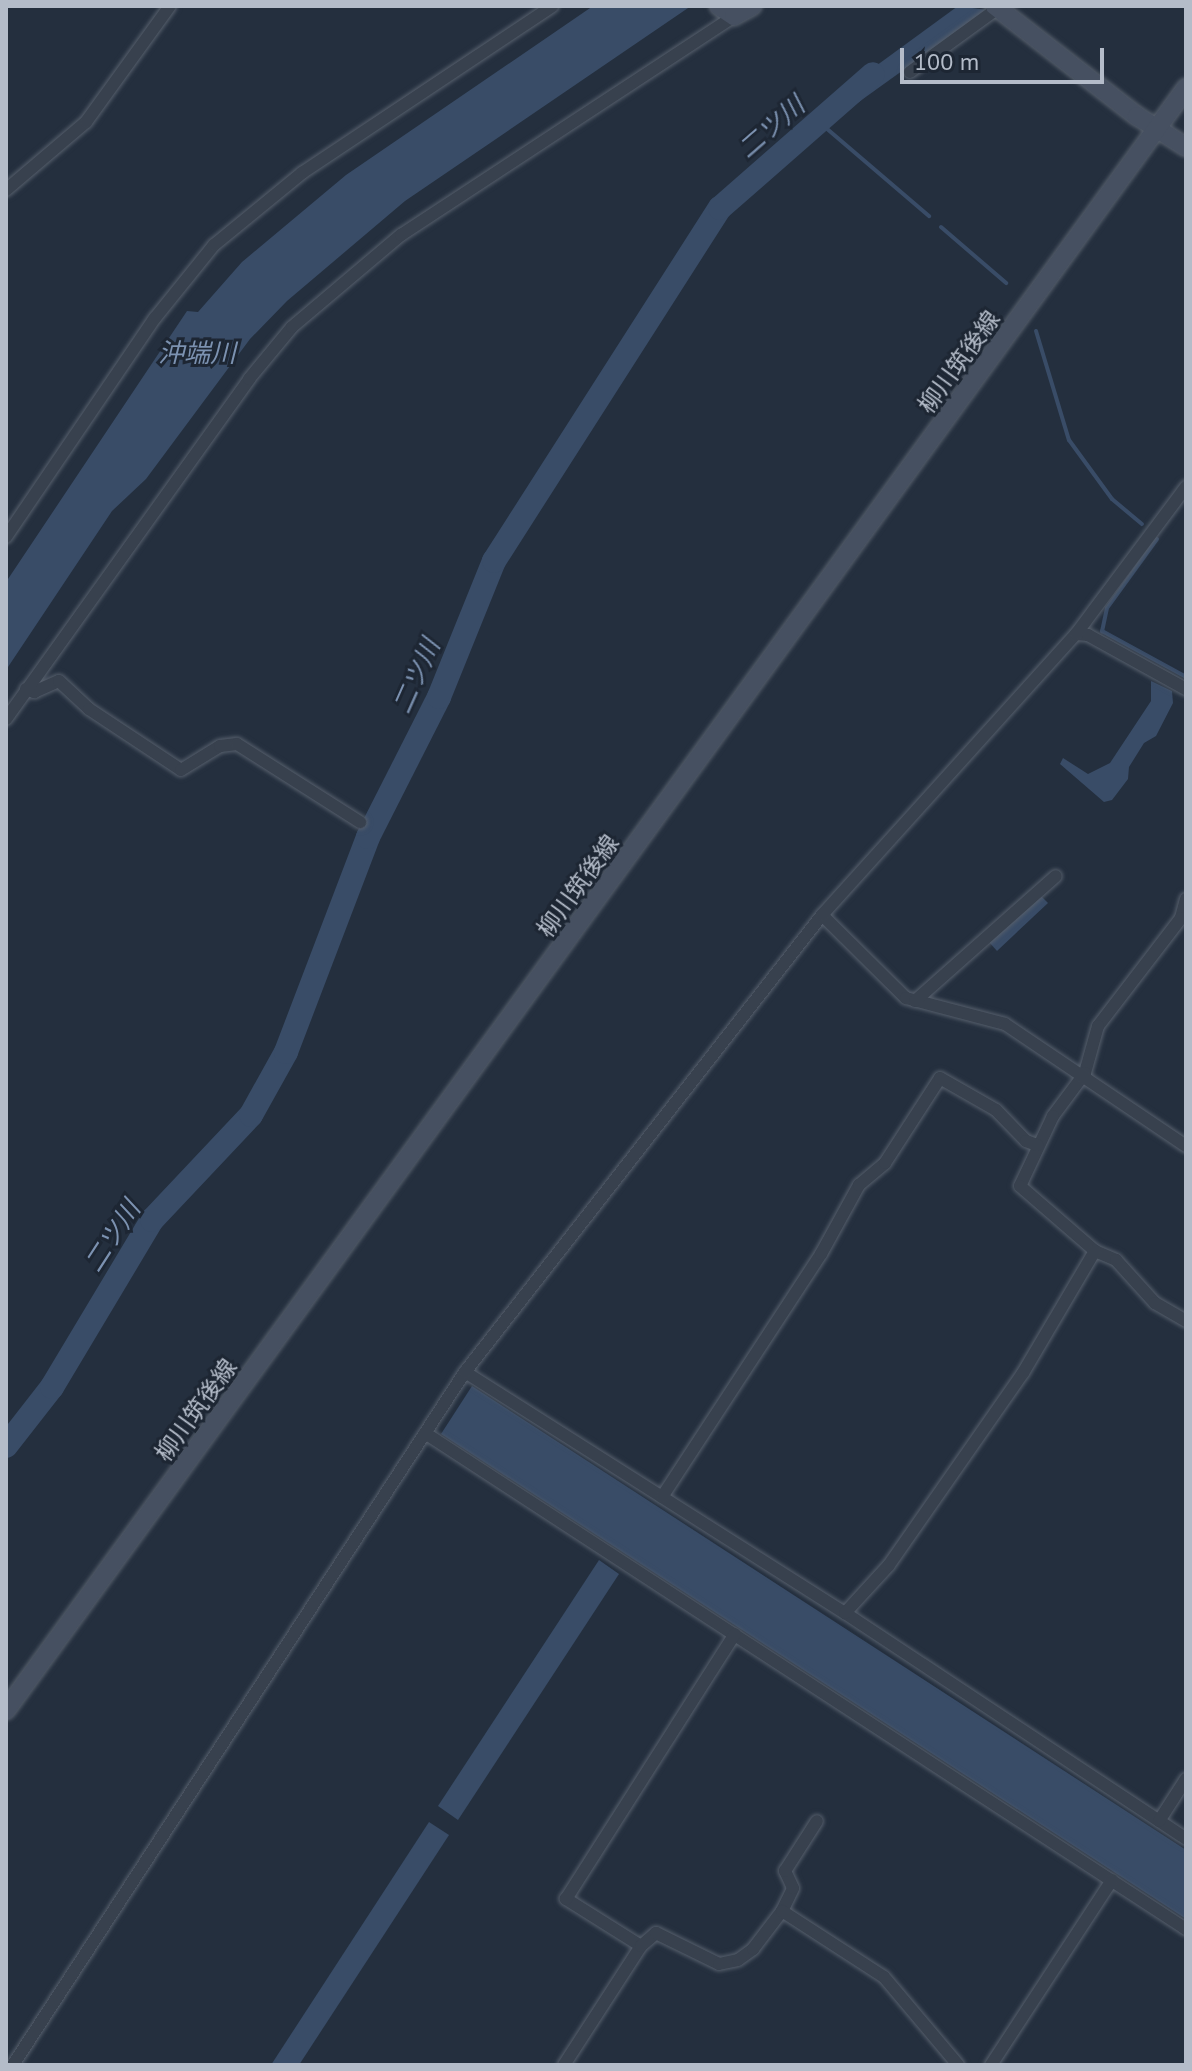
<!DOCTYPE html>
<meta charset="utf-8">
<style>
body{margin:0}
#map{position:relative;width:1192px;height:2071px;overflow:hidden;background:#242f3e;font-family:"PT Sans","Noto Sans JP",sans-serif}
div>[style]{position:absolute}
.water>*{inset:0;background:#394c67}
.stream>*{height:4px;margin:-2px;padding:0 2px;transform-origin:2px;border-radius:2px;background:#394c67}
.river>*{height:24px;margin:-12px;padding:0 12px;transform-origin:12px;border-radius:12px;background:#394c67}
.roads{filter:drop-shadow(0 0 2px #565f6c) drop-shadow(0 0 2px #565f6c)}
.street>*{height:12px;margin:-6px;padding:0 6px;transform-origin:6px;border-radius:6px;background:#38414e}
.secondary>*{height:18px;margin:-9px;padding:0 9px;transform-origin:9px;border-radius:9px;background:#465061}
span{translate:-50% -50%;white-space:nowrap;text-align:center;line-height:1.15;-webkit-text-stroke:6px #1d2633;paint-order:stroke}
.street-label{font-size:24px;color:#b4bcc9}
.water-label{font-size:26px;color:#7c92b1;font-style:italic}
.frame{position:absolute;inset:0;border:8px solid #b4bcc9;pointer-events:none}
.scale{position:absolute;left:900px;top:48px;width:204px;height:36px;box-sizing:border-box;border:4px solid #b4bcc9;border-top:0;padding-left:10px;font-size:24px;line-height:28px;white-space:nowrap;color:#b4bcc9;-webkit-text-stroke:6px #1d2633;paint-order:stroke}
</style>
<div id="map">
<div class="water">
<i style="clip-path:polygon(593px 6px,691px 6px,405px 201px,287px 301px,250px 339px,146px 479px,112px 511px,6px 670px,6px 582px,187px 311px,198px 312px,242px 262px,346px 175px)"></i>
<i style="clip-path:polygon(958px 6px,987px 10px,856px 104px,843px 90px)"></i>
<i style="clip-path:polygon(1151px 681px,1172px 691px,1173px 703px,1156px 736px,1144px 743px,1129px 767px,1128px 779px,1112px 800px,1104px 802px,1060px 764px,1063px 758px,1088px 774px,1110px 763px,1151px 701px)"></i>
<i style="clip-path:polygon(1040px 895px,1048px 903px,997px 951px,989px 942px)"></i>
<i style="clip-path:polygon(472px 1386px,1186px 1850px,1186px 1919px,441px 1434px)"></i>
<i style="clip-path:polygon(599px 1560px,619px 1574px,458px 1820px,438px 1806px)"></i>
<i style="clip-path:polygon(429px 1822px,449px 1835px,299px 2065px,271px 2065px)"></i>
</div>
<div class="stream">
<i style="left:819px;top:122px;width:145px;rotate:40.5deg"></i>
<i style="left:941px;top:227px;width:86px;rotate:40.7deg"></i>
<i style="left:1036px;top:331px;width:114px;rotate:73.2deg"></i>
<i style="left:1069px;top:440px;width:73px;rotate:53.9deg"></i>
<i style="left:1112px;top:499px;width:39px;rotate:40deg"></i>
<i style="left:1157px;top:539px;width:85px;rotate:125.9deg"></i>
<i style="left:1107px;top:608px;width:24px;rotate:102deg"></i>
<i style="left:1102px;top:631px;width:96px;rotate:28.7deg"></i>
</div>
<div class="river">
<i style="left:6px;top:1446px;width:75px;rotate:-52.1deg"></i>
<i style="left:52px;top:1387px;width:195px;rotate:-59.1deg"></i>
<i style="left:152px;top:1220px;width:144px;rotate:-46.7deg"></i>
<i style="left:251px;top:1115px;width:72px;rotate:-60.9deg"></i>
<i style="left:286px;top:1052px;width:230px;rotate:-69.1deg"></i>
<i style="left:368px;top:837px;width:157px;rotate:-63.1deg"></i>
<i style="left:439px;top:697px;width:147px;rotate:-68deg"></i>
<i style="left:494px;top:561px;width:419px;rotate:-57.4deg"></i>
<i style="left:720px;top:208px;width:203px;rotate:-41.2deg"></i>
</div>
<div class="roads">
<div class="street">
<i style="left:910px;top:72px;width:112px;rotate:-36deg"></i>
<i style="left:6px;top:190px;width:105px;rotate:-40.4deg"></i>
<i style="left:86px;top:122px;width:143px;rotate:-54.1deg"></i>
<i style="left:6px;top:537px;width:265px;rotate:-55.8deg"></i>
<i style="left:155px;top:318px;width:94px;rotate:-51.1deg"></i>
<i style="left:214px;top:245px;width:114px;rotate:-39.3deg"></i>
<i style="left:302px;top:173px;width:301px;rotate:-33.7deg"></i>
<i style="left:1076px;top:634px;width:12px;rotate:5deg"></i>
<i style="left:1088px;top:635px;width:112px;rotate:28.9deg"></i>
<i style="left:26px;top:689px;width:9px;rotate:21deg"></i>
<i style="left:34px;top:692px;width:27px;rotate:-24deg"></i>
<i style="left:59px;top:681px;width:41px;rotate:43deg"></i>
<i style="left:89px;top:709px;width:110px;rotate:33.5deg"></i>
<i style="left:181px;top:770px;width:46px;rotate:-31.6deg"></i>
<i style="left:220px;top:746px;width:17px;rotate:-7deg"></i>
<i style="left:237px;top:744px;width:146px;rotate:32.4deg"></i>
<i style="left:6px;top:719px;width:418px;rotate:-54.4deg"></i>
<i style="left:249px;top:379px;width:67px;rotate:-50.4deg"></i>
<i style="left:292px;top:327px;width:143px;rotate:-40.2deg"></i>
<i style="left:401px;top:235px;width:399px;rotate:-33.3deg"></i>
<i style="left:1186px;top:899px;width:20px;rotate:105deg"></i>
<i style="left:1181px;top:918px;width:136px;rotate:127.5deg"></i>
<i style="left:1098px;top:1026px;width:49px;rotate:105.5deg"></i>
<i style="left:1085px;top:1073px;width:54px;rotate:126.7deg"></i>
<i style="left:1053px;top:1116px;width:77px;rotate:115.2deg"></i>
<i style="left:1020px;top:1186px;width:99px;rotate:40.9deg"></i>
<i style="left:1095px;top:1251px;width:23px;rotate:23deg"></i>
<i style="left:1116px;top:1260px;width:58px;rotate:47.8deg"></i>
<i style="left:1155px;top:1303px;width:36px;rotate:30deg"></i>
<i style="left:822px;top:915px;width:118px;rotate:44.7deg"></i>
<i style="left:906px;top:998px;width:102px;rotate:14.7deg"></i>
<i style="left:1005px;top:1024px;width:218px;rotate:34deg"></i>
<i style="left:915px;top:1001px;width:188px;rotate:-41.6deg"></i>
<i style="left:465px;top:1372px;width:450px;rotate:32.4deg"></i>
<i style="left:845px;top:1613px;width:409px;rotate:33.5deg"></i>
<i style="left:425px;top:1433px;width:908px;rotate:33.1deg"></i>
<i style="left:662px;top:1497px;width:290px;rotate:-56.8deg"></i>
<i style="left:821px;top:1254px;width:79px;rotate:-61.2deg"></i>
<i style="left:859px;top:1185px;width:34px;rotate:-40deg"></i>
<i style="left:885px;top:1163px;width:101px;rotate:-57.1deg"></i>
<i style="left:940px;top:1078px;width:64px;rotate:29.7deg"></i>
<i style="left:996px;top:1110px;width:43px;rotate:45.9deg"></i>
<i style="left:1026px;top:1141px;width:12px;rotate:20deg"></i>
<i style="left:845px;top:1613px;width:65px;rotate:-47.5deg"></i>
<i style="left:889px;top:1565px;width:234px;rotate:-55.1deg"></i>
<i style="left:1023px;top:1373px;width:142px;rotate:-59.5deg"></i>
<i style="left:1159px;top:1821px;width:50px;rotate:-57.3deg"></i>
<i style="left:782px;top:1911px;width:25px;rotate:-64deg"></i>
<i style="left:793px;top:1888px;width:19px;rotate:-115deg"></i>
<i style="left:785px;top:1871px;width:59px;rotate:-57.4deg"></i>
<i style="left:641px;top:1946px;width:89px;rotate:-147.9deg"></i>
<i style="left:566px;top:1899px;width:314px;rotate:-57.5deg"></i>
<i style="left:13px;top:2065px;width:827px;rotate:-56.89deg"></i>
<i style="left:465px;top:1372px;width:580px;rotate:-52deg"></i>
<i style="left:822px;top:915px;width:379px;rotate:-47.9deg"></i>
<i style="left:1076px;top:634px;width:184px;rotate:-53.2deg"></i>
<i style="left:564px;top:2065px;width:142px;rotate:-57.1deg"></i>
<i style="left:641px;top:1946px;width:20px;rotate:-41deg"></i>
<i style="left:656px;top:1933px;width:70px;rotate:26.2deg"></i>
<i style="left:719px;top:1964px;width:19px;rotate:-12deg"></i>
<i style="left:738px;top:1960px;width:19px;rotate:-36deg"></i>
<i style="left:753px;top:1949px;width:48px;rotate:-52.7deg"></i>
<i style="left:782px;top:1911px;width:121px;rotate:32.9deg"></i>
<i style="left:884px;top:1977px;width:115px;rotate:49.9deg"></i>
<i style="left:991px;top:2065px;width:221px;rotate:-56.8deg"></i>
</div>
<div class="secondary">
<i style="left:719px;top:6px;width:18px;rotate:34deg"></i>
<i style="left:734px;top:16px;width:21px;rotate:-29deg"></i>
<i style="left:995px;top:6px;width:180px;rotate:37.8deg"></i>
<i style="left:1137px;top:116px;width:58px;rotate:32.3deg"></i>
<i style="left:6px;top:1710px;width:2006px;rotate:-53.96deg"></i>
</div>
</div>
<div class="street-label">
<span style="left:959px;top:362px;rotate:-54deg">柳川筑後線</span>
<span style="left:578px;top:886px;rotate:-54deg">柳川筑後線</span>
<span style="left:196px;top:1410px;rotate:-54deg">柳川筑後線</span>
</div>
<div class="water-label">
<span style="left:771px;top:127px;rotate:-41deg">二ツ川</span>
<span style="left:197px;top:353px">沖端川</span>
<span style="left:416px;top:676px;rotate:-66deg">二ツ川</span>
<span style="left:112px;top:1236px;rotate:-57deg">二ツ川</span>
</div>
<div class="frame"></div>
<div class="scale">100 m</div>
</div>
